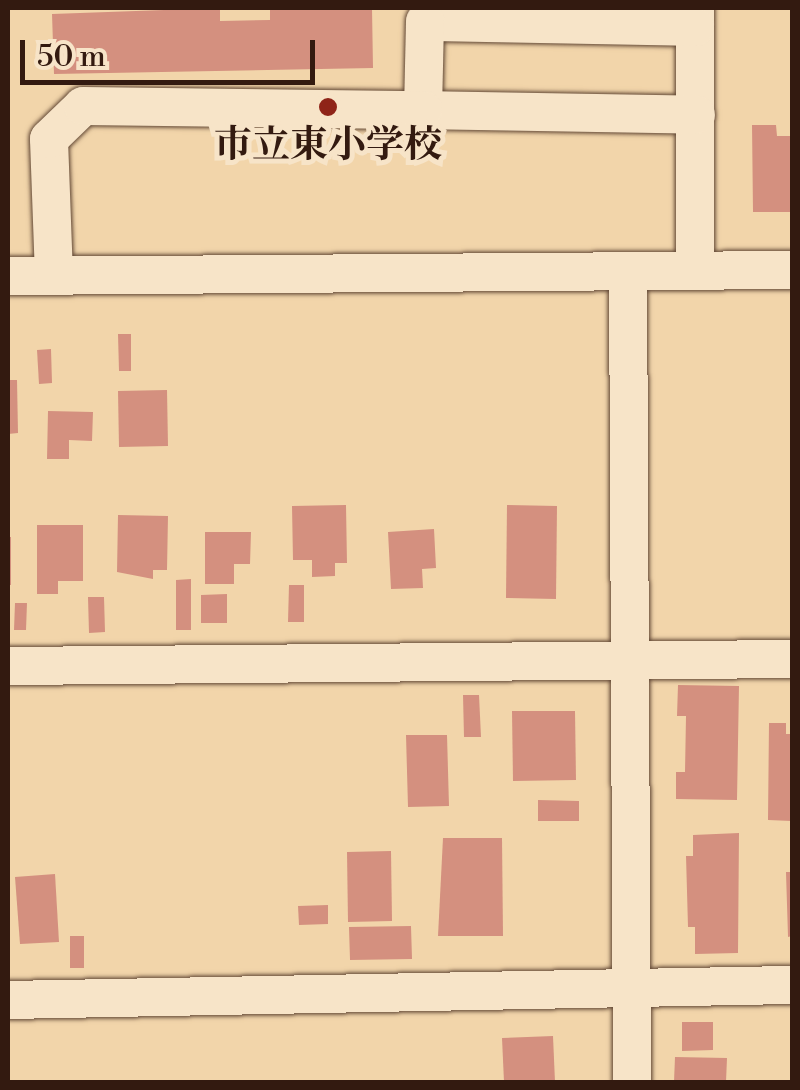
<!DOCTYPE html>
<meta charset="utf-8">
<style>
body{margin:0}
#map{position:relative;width:800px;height:1090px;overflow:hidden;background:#f2d5aa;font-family:"Libre Bodoni","Noto Serif JP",serif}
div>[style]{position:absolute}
.building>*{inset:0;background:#d4907f}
.roads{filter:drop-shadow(0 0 2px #634936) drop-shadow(0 0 2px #634936)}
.minor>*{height:38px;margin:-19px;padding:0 19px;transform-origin:19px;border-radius:19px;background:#f7e4c8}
.dots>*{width:28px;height:28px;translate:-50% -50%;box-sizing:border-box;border:5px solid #f7e4c8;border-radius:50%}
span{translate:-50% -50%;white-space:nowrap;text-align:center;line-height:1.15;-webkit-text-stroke:10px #f7e4c8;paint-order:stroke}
.poi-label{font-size:38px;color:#331a10;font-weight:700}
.frame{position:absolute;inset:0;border:10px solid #331a10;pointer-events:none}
.scale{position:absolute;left:20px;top:40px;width:295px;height:45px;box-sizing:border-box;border:5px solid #331a10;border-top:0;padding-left:12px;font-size:30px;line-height:35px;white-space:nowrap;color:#331a10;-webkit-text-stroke:8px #f7e4c8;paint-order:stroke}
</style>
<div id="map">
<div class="building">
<i style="clip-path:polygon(220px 8px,220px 21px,270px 20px,270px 8px,372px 8px,373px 68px,54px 74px,52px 14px)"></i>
<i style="clip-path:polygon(752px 125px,776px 125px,777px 136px,792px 136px,792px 212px,753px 212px)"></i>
<i style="clip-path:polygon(118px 334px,131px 334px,131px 371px,119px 371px)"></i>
<i style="clip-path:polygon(51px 349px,52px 383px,39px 384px,37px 350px)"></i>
<i style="clip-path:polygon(8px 380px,17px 380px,18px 433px,8px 434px)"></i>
<i style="clip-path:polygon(167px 390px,168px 446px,119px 447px,118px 391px)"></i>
<i style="clip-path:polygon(48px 411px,93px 412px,92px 441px,69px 440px,69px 459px,47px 459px)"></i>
<i style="clip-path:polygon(346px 505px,347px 563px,335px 563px,335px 576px,312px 577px,312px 560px,293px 560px,292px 506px)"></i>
<i style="clip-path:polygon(507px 505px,557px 506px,556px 599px,506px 598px)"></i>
<i style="clip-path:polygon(118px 515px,168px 516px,167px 570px,153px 570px,153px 579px,117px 572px)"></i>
<i style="clip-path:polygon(37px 525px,83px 525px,83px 581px,58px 581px,58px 594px,37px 594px)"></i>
<i style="clip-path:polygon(434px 529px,436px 568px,422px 569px,423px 588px,391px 589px,388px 532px)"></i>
<i style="clip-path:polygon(205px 532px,251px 532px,250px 564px,234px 564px,234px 584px,205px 584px)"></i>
<i style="clip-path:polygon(8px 537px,11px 537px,11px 585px,8px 585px)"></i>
<i style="clip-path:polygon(191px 579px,191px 630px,176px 630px,176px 580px)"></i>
<i style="clip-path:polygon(289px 585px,304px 585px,304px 622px,288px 622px)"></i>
<i style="clip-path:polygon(227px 594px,227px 623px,201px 623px,201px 595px)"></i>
<i style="clip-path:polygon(88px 597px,104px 597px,105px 632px,89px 633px)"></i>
<i style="clip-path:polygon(15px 603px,27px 603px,26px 630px,14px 630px)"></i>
<i style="clip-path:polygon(678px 685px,739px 686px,737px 800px,676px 799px,676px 772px,685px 772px,686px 716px,677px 716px)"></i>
<i style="clip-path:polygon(463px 695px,479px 695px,481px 737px,464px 737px)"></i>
<i style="clip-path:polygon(512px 711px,575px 711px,576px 780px,513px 781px)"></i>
<i style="clip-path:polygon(769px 723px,786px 723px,786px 734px,792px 734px,792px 821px,768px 820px)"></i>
<i style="clip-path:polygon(406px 735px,447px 735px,449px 806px,408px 807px)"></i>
<i style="clip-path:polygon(538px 800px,579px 801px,579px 821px,538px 821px)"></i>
<i style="clip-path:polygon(739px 833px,738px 953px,695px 954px,695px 927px,688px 927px,686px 856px,693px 856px,693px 835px)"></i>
<i style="clip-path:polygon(443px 838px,502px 838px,503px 936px,438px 936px)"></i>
<i style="clip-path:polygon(391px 851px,392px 921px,348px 922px,347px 852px)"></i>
<i style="clip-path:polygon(786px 872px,792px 872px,792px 936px,788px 937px)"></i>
<i style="clip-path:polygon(55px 874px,59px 942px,20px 944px,15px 877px)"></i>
<i style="clip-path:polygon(328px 905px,328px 924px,299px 925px,298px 906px)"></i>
<i style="clip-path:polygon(411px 926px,412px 959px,350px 960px,349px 927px)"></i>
<i style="clip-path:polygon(70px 936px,84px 936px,84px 968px,70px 968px)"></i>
<i style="clip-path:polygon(682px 1022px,713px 1022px,713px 1050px,682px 1051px)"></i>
<i style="clip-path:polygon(553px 1036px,555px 1082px,504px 1082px,502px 1038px)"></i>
<i style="clip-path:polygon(675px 1057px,727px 1058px,726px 1082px,674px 1082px)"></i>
</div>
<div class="roads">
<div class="minor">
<i style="left:695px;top:8px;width:262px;rotate:90deg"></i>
<i style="left:695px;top:27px;width:270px;rotate:-178.9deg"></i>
<i style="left:425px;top:22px;width:88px;rotate:91.3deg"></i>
<i style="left:423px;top:110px;width:273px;rotate:1deg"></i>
<i style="left:628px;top:271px;width:811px;rotate:89.72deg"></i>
<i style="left:8px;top:276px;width:784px;rotate:-0.44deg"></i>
<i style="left:54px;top:276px;width:137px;rotate:-92.1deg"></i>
<i style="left:49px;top:139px;width:47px;rotate:-44.1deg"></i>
<i style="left:83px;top:106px;width:340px;rotate:0.7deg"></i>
<i style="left:8px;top:666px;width:784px;rotate:-0.51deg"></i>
<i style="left:8px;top:1000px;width:784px;rotate:-1.1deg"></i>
</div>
</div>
<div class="dots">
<i style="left:328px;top:107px;background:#8f2418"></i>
</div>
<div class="poi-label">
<span style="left:328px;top:146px">市立東小学校</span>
</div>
<div class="frame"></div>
<div class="scale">50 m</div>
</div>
